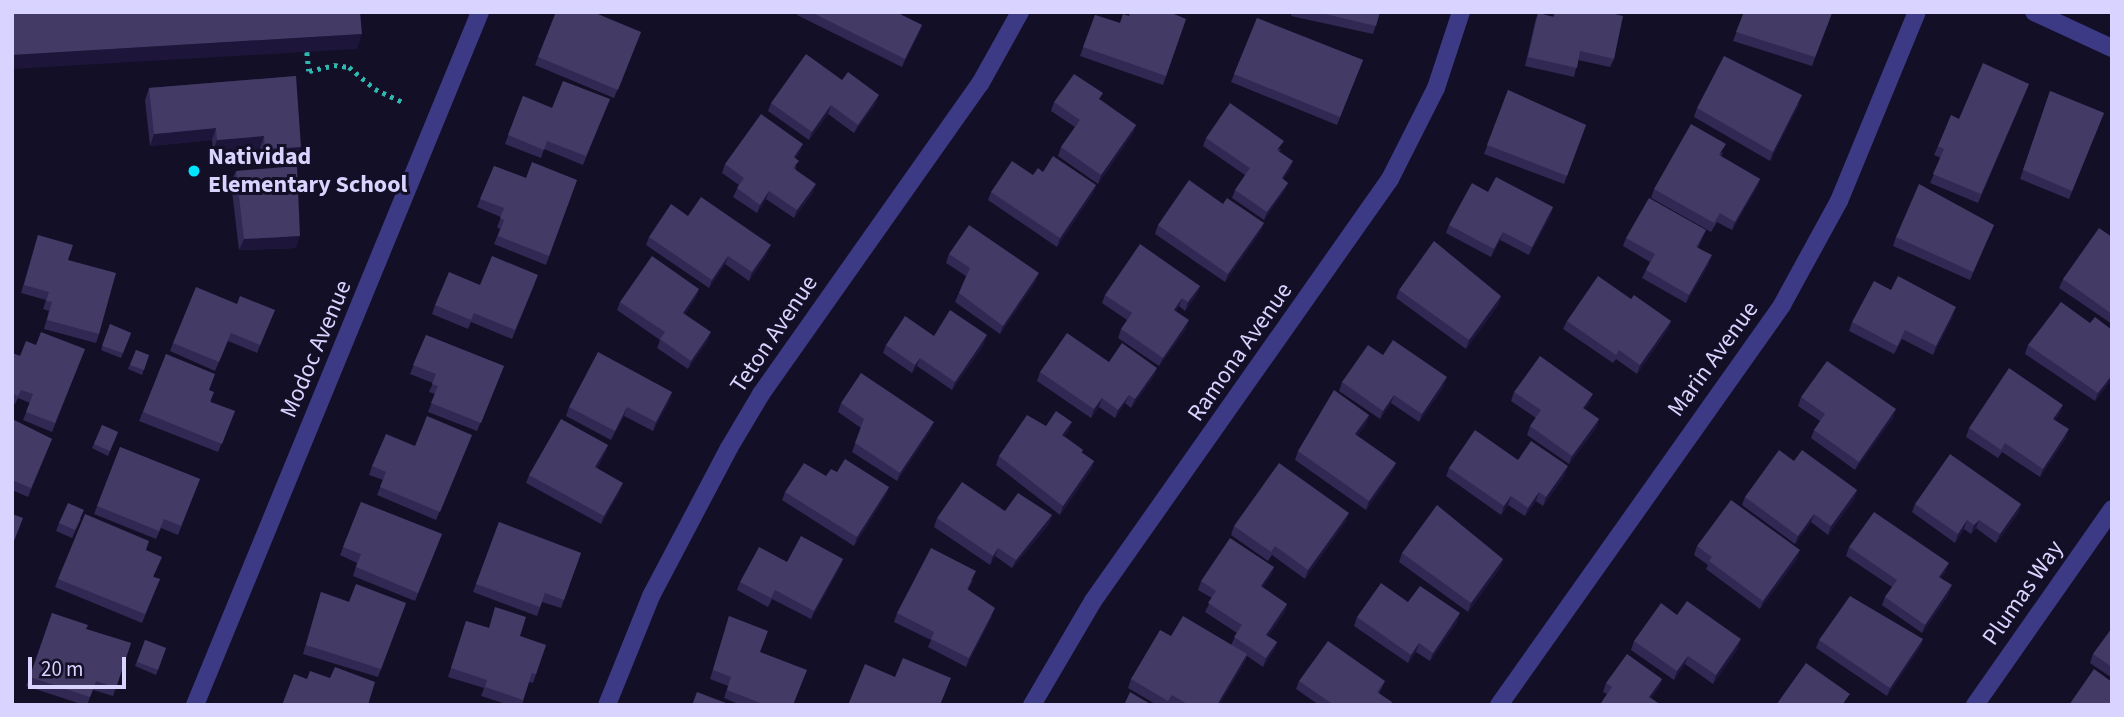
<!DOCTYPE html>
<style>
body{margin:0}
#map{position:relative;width:2124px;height:717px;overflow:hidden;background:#130f26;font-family:"Source Sans 3",sans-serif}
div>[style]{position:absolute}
.path>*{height:4.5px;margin-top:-2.25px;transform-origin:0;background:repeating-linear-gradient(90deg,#2fb8b0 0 3.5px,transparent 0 8.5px)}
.minor>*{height:18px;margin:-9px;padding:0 9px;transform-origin:9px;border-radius:9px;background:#3d3a85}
.wall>*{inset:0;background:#312854}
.shaded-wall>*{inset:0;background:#1d163a}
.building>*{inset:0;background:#433a66}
.dots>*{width:19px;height:19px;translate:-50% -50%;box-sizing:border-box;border:4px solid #130f26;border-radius:50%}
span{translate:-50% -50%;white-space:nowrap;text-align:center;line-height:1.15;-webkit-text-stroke:6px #130f26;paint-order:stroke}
.poi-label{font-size:24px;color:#d9d4ff;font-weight:700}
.left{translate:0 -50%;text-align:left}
.street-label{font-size:24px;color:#d9d4ff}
.frame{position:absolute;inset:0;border:14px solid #d9d4ff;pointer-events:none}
.scale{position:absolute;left:28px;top:657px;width:98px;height:32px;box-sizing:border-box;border:4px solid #d9d4ff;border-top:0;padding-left:9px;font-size:21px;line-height:24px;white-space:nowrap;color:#d9d4ff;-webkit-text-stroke:5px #130f26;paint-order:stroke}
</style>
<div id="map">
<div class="path">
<i style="left:307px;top:52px;width:19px;rotate:84deg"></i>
<i style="left:309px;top:71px;width:26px;rotate:-13deg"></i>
<i style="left:334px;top:65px;width:15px;rotate:8deg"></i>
<i style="left:349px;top:67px;width:34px;rotate:40deg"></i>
<i style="left:375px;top:89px;width:33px;rotate:25deg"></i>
</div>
<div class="minor">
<i style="left:2034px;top:12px;width:86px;rotate:24.8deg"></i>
<i style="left:195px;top:705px;width:749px;rotate:-67.64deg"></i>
<i style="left:607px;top:705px;width:118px;rotate:-68deg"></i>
<i style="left:651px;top:596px;width:167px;rotate:-62.2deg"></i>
<i style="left:729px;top:448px;width:63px;rotate:-59.3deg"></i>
<i style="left:761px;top:394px;width:380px;rotate:-54.8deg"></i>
<i style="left:980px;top:84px;width:82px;rotate:-60.9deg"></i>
<i style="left:1032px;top:705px;width:121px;rotate:-59.6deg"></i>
<i style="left:1093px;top:601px;width:516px;rotate:-54.86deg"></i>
<i style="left:1390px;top:179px;width:102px;rotate:-63.2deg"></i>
<i style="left:1436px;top:88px;width:80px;rotate:-71.8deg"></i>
<i style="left:1499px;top:705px;width:490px;rotate:-54.7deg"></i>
<i style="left:1782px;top:305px;width:119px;rotate:-61.3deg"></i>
<i style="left:1839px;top:201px;width:204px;rotate:-67.6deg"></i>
<i style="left:1975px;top:705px;width:239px;rotate:-55deg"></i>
</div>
<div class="wall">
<i style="clip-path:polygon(556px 12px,641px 32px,614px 98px,535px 65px)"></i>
<i style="clip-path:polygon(798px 12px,902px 12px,901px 15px,922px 25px,902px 67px,797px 15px)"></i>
<i style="clip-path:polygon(1292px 12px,1380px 12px,1373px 34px,1291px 16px)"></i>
<i style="clip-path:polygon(1554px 12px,1607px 12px,1614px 59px,1610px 67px,1578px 60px,1574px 77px,1525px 66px,1535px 22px,1538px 13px,1553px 17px)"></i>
<i style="clip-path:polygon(1744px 12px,1832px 13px,1812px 66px,1733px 41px)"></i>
<i style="clip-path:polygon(1095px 15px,1120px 23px,1129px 16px,1186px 19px,1163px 85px,1080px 56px)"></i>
<i style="clip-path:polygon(1257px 18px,1363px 60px,1337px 125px,1231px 82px)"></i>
<i style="clip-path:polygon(296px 76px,297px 159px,261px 161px,260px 148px,213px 151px,212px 140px,150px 146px,145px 100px,149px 88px)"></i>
<i style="clip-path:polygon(2029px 84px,1978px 203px,1930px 183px,1941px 158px,1934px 155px,1938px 146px,1959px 119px)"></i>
<i style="clip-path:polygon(1508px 90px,1586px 125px,1564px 184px,1484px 154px)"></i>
<i style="clip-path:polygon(2050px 91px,2104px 113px,2069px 199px,2020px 179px)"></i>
<i style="clip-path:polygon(523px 96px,552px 108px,610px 99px,583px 165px,544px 149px,541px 158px,505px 144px)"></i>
<i style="clip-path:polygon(1101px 100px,1136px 125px,1133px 133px,1098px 184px,1058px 156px,1061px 147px,1075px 127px,1051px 111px,1054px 102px)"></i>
<i style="clip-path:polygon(771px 103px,876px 103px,854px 133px,828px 114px,809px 140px,768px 111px)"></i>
<i style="clip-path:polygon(1799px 104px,1770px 161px,1694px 117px,1697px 108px)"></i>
<i style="clip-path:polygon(1206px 138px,1281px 149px,1279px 151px,1290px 170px,1283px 179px,1288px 183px,1284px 191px,1264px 220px,1232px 198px,1235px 190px,1245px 175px,1203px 146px)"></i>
<i style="clip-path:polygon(800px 152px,795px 159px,796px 170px,813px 192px,794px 218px,766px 199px,757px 213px,733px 197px,739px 185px,722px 173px,725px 164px)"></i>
<i style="clip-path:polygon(1723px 152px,1721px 156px,1760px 179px,1757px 187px,1732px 230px,1717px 222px,1711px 232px,1651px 198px,1654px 189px)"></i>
<i style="clip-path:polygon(494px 166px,526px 178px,577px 180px,546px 265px,494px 244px,500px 229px,497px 227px,501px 217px,477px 207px)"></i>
<i style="clip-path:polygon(236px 171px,296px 248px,239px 250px,231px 182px)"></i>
<i style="clip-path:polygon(1043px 172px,1096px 185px,1093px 193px,1057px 247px,988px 200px,991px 192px)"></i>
<i style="clip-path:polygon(1488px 192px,1553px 207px,1550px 216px,1529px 255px,1500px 240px,1491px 257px,1446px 233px,1449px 225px)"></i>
<i style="clip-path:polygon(688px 216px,767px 254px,749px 281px,725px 264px,709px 288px,646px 245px,649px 237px)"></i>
<i style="clip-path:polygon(1264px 223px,1260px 232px,1225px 282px,1155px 234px,1158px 225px)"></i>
<i style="clip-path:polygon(1994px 225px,1970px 280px,1893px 246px,1896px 237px)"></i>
<i style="clip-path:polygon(1706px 230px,1698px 247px,1709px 264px,1686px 303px,1642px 278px,1650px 262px,1623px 246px,1626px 238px)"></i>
<i style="clip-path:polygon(38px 235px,68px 260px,99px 334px,96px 343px,44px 329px,49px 311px,43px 309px,46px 300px,21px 293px)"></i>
<i style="clip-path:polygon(2112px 237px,2112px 324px,2059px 288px,2063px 279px)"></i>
<i style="clip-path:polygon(949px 254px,1036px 281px,1000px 334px,955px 302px,966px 276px,946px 263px)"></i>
<i style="clip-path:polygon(535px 283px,512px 339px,471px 322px,468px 329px,432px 314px,435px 305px,480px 285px)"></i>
<i style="clip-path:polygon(1200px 286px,1197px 294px,1185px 311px,1179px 306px,1176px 311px,1186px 329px,1159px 366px,1118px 338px,1121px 329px,1127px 320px,1102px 303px,1105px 295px)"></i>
<i style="clip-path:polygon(699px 289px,696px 297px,685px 314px,708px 340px,688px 369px,657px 348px,660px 340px,617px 310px,620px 302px)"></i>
<i style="clip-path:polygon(1399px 290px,1501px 296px,1498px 305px,1466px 349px,1396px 298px)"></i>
<i style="clip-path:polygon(1631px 299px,1671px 321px,1668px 329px,1637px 374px,1616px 359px,1613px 363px,1563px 329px,1567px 321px)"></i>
<i style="clip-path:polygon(237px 304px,275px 310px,257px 353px,228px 341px,215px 371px,170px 351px,173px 343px)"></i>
<i style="clip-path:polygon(1953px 316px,1933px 355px,1902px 339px,1894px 354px,1849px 331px,1852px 322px)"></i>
<i style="clip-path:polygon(110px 324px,131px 333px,121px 358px,101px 350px)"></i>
<i style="clip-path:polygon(426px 335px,504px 366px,477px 431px,428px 412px,435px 394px,429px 392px,433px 383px,410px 374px)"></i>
<i style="clip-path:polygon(934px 336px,984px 344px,952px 390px,917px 366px,912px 373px,883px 353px,886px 345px)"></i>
<i style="clip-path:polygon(36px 345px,85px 349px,52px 432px,23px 420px,30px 403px,18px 398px,15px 404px,12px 403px,12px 353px,20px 356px)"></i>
<i style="clip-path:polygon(2028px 345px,2112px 379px,2095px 401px,2025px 354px)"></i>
<i style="clip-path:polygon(136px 350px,149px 355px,142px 375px,128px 369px)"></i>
<i style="clip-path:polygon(166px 354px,209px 390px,211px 402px,235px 411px,218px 452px,139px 421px)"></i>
<i style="clip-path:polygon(1383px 355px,1444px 386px,1419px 422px,1391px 403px,1380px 419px,1339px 391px,1342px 382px)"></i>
<i style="clip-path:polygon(1109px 362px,1157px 368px,1154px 376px,1131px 408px,1125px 403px,1115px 418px,1099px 407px,1091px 418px,1037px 381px,1040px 372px)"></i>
<i style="clip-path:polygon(672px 392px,669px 401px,653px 431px,624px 416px,611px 440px,566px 416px,569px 407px)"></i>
<i style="clip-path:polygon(1514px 392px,1590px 402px,1585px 409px,1599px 419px,1596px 428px,1569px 464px,1527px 435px,1530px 426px,1536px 418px,1511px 401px)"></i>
<i style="clip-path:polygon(1801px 397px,1893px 418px,1855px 470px,1811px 438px,1814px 430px,1820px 421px,1798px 406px)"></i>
<i style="clip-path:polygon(841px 403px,931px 430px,897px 481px,852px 452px,861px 428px,838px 412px)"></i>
<i style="clip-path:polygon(2060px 413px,2055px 420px,2066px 438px,2040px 477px,2002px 452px,1998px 458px,1966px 437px,1969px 428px)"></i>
<i style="clip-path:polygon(1369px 415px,1366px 424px,1357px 436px,1396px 463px,1392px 472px,1366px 510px,1295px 460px,1298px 451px)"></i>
<i style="clip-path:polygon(12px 419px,52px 439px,28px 497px,12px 490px)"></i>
<i style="clip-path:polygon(102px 425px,118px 432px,108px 456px,92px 448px)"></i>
<i style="clip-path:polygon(1046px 426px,1069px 430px,1064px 436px,1083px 450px,1082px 453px,1094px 461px,1091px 470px,1060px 515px,996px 465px,999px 456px)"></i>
<i style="clip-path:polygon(472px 435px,436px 520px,377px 495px,383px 480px,369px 475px,372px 466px)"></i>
<i style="clip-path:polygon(608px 445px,605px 453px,597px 468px,620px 491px,601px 524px,526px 483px,529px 475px)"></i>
<i style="clip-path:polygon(120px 447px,200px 479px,178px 535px,161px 528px,156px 539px,94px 514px)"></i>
<i style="clip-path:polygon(1518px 460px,1565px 475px,1543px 506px,1536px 501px,1525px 516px,1508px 505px,1501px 515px,1446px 476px,1449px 468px)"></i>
<i style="clip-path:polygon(1794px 461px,1857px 490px,1854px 499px,1828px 535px,1811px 522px,1795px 544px,1742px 505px,1745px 497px)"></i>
<i style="clip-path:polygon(837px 472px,889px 487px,886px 495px,854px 546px,782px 500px,785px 492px)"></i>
<i style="clip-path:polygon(361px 502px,442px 534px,415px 601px,353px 576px,357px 563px,340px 555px)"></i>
<i style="clip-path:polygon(1915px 504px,2021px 504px,2018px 513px,1996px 543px,1976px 528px,1971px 534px,1964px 529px,1955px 543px,1912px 512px)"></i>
<i style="clip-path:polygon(1005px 511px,1052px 515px,1049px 524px,1012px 568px,995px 556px,990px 565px,934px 527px,937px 518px)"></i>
<i style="clip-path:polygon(81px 519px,72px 538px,56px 531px,59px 523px)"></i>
<i style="clip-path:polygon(1346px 521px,1305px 579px,1272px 555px,1268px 561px,1231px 535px,1234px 526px)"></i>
<i style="clip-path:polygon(499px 522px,581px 553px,561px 608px,542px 602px,537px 616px,473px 592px)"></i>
<i style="clip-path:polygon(1697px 546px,1797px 559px,1760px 609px,1706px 569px,1708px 565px,1694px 555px)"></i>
<i style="clip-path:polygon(1849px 547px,1946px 571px,1941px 578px,1949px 594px,1922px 633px,1882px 605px,1885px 597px,1892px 587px,1846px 556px)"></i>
<i style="clip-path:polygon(146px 550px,154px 577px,160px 579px,142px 623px,55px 587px,58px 579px)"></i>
<i style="clip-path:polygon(1402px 553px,1503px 559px,1500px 568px,1468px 612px,1399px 562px)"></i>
<i style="clip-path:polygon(843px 559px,840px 567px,811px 619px,772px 599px,768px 607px,737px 590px,740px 582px,787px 562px)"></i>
<i style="clip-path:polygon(1274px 567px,1271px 575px,1262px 588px,1287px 604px,1284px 613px,1268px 636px,1277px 642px,1274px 650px,1263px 667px,1247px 656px,1244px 663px,1219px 705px,1171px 705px,1168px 703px,1167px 705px,1157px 705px,1128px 688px,1131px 679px,1171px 636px,1231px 645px,1237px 633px,1205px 612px,1212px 598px,1198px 590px,1201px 581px)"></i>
<i style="clip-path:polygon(973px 580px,968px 589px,992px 616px,966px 667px,928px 647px,931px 640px,894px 622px,897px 613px)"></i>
<i style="clip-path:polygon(321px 592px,349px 602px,406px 603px,378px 677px,303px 654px)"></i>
<i style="clip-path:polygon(1408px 602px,1457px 622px,1430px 661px,1416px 652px,1408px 663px,1354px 626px,1357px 617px)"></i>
<i style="clip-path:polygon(52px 613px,86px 629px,131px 643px,113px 696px,93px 690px,87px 705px,84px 705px,26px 686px)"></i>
<i style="clip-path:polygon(1677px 615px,1738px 648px,1713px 684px,1685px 664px,1674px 680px,1631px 650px,1634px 641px)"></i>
<i style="clip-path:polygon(729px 616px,760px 652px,793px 705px,741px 705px,724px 698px,728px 686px,710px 679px)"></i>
<i style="clip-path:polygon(466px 621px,546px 645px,533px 683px,529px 682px,522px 705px,509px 705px,481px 696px,484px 688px,448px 677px)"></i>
<i style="clip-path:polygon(2112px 628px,2112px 678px,2090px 663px,2093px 654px)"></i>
<i style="clip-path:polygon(1923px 639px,1920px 647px,1887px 696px,1816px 648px,1819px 640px)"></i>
<i style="clip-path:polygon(145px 640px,166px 648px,156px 675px,135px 666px)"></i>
<i style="clip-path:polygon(1662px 679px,1659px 687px,1651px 698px,1661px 705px,1600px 705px,1607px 694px,1603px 692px,1606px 683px)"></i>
<i style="clip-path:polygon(1299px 681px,1385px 681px,1379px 693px,1391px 705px,1319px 705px,1296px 689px)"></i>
</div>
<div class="shaded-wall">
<i style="clip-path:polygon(922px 25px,919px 34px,902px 67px,905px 59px)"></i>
<i style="clip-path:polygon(362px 34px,357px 49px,12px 69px,12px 55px)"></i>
<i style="clip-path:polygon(879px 95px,876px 103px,854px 133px,858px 125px)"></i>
<i style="clip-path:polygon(1802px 95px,1799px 104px,1770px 161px,1773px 152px)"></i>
<i style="clip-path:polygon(831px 105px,828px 114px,809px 140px,812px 132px)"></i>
<i style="clip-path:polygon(1136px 125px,1133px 133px,1098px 184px,1101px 175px)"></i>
<i style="clip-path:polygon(216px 128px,212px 140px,150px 146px,154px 134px)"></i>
<i style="clip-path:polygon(264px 136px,260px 148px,213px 151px,217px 140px)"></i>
<i style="clip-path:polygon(803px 144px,800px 152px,790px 166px,794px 157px)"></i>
<i style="clip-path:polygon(301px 147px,297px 159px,261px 161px,265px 149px)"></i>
<i style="clip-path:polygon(1293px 161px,1290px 170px,1278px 187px,1282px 178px)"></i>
<i style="clip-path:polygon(1760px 179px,1757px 187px,1732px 230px,1735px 222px)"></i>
<i style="clip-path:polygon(1288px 183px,1284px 191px,1264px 220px,1267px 212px)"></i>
<i style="clip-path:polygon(816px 184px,813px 192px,794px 218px,797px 210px)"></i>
<i style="clip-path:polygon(1096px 185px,1093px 193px,1057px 247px,1060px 238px)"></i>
<i style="clip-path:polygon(769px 191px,766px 199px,757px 213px,760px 205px)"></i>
<i style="clip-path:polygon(1553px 207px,1550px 216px,1529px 255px,1532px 247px)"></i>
<i style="clip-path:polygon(1264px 223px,1260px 232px,1225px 282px,1228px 274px)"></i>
<i style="clip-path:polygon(1503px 232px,1500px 240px,1491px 257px,1494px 249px)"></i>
<i style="clip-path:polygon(300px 236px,296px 248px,239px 250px,244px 239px)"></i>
<i style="clip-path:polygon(771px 245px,767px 254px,749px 281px,752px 272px)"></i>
<i style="clip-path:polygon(1712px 255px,1709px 264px,1686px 303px,1689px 295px)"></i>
<i style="clip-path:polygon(728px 256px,725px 264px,709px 288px,712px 280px)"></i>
<i style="clip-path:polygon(1039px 273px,1036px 281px,1000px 334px,1003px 326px)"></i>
<i style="clip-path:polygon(1200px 286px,1197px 294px,1185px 311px,1188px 302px)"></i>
<i style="clip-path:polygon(699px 289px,696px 297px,680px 322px,683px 313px)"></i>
<i style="clip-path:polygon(1501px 296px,1498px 305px,1466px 349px,1469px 340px)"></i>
<i style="clip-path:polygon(1182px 298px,1179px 306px,1171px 319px,1174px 310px)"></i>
<i style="clip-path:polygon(1956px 307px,1953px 316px,1933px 355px,1936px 346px)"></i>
<i style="clip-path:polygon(1189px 320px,1186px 329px,1159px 366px,1163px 358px)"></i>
<i style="clip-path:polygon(1671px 321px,1668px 329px,1637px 374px,1640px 365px)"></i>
<i style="clip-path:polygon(711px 332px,708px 340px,688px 369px,691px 361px)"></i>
<i style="clip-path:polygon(987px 335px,984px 344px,952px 390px,955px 382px)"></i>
<i style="clip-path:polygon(920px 358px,917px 366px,912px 373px,915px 365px)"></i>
<i style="clip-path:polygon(1157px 368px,1154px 376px,1131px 408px,1135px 399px)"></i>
<i style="clip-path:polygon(2112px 375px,2112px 379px,2095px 401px,2098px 393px)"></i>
<i style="clip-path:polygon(1447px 377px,1444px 386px,1419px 422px,1422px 414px)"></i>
<i style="clip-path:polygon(672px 392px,669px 401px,653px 431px,656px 422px)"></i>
<i style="clip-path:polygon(1593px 394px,1590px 402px,1580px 416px,1583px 408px)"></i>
<i style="clip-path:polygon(1129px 395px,1125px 403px,1115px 418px,1118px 410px)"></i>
<i style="clip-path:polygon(1394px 395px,1391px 403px,1380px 419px,1383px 411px)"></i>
<i style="clip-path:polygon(1102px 398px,1099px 407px,1091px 418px,1094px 409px)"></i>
<i style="clip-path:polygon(2063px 405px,2060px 413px,2050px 428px,2053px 419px)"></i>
<i style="clip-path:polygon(627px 407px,624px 416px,611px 440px,615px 431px)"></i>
<i style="clip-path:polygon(1896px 409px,1893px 418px,1855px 470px,1859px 462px)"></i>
<i style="clip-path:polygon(1369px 415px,1366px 424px,1352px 443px,1355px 434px)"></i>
<i style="clip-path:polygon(1599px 419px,1596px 428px,1569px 464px,1572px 456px)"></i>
<i style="clip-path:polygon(934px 422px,931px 430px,897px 481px,900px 473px)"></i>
<i style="clip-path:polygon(1072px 422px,1069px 430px,1059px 444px,1062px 435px)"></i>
<i style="clip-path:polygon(2069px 429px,2066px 438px,2040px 477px,2043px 469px)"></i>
<i style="clip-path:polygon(608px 445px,605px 453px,592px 476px,595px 467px)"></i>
<i style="clip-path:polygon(1094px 461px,1091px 470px,1060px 515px,1063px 506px)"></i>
<i style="clip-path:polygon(1396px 463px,1392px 472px,1366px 510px,1369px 501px)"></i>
<i style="clip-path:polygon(1568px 466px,1565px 475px,1543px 506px,1546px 497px)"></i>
<i style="clip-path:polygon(623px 483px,620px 491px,601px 524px,604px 516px)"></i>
<i style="clip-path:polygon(889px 487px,886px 495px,854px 546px,857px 537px)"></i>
<i style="clip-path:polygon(1857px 490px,1854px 499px,1828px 535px,1831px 526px)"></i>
<i style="clip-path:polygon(1539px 492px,1536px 501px,1525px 516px,1528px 508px)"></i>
<i style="clip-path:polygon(1511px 496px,1508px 505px,1501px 515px,1504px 506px)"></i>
<i style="clip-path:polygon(2021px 504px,2018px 513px,1996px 543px,2000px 534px)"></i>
<i style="clip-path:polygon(1349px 513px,1346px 521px,1305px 579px,1308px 570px)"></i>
<i style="clip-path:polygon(1814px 514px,1811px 522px,1795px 544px,1798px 536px)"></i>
<i style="clip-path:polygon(1052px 515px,1049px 524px,1012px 568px,1016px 560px)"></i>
<i style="clip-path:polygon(1967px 520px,1964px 529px,1955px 543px,1958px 534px)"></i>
<i style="clip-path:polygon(1979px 520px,1976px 528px,1971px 534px,1974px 525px)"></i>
<i style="clip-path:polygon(998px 548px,995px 556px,990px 565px,993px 556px)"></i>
<i style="clip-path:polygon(1800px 550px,1797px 559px,1760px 609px,1763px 601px)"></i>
<i style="clip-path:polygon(843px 559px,840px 567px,811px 619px,814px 611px)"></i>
<i style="clip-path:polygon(1503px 559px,1500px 568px,1468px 612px,1471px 603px)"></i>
<i style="clip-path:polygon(1949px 563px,1946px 571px,1936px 585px,1939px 577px)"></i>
<i style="clip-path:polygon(1274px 567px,1271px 575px,1258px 595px,1261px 586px)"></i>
<i style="clip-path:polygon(1952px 585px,1949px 594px,1922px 633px,1925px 625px)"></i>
<i style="clip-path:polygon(1287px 604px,1284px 613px,1263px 643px,1266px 635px)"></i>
<i style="clip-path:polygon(995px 608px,992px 616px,966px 667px,969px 658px)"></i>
<i style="clip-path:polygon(1460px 613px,1457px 622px,1430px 661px,1433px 653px)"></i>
<i style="clip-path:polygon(1741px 639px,1738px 648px,1713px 684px,1716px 675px)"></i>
<i style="clip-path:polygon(1923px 639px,1920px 647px,1887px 696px,1890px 688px)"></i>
<i style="clip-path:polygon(1277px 642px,1274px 650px,1263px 667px,1266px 658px)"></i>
<i style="clip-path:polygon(1419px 643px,1416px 652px,1408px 663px,1411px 655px)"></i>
<i style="clip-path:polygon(1247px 654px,1244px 663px,1219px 705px,1217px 705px)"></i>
<i style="clip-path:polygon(1688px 656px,1685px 664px,1674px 680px,1677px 671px)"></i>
<i style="clip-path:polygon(1662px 679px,1659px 687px,1646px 705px,1649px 697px)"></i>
</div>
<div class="building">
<i style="clip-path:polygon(12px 12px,360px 12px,362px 34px,12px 55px)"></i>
<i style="clip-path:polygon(556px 12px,593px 12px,641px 32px,618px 90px,538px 57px)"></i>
<i style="clip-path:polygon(811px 12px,901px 12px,900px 14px,922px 25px,905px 59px)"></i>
<i style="clip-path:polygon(1130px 12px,1169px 12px,1186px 19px,1166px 76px,1083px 47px,1095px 15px,1120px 23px,1123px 14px,1129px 16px)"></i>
<i style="clip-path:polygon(1317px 12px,1380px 12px,1376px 26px)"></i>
<i style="clip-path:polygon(1555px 12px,1607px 12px,1623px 16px,1614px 59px,1580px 51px,1577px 68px,1528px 57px,1538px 13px,1554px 17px)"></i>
<i style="clip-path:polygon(1744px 12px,1829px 12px,1832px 13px,1815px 57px,1736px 32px)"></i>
<i style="clip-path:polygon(1257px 18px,1363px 60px,1340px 117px,1234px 74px)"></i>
<i style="clip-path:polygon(806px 54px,842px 80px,848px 72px,879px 95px,858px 125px,831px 105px,812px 132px,771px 103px)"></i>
<i style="clip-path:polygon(1724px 56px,1802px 95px,1773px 152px,1697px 108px)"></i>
<i style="clip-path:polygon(1983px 63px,2029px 84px,1981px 194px,1933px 174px,1944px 149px,1938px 146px,1951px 115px,1959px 119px)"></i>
<i style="clip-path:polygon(1074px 74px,1103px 93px,1099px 99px,1136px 125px,1101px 175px,1061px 147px,1080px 120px,1054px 102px)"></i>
<i style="clip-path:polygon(296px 76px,301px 147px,265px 149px,264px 136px,217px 140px,216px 128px,154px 134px,149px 88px)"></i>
<i style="clip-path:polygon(563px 81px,610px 99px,586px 156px,547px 141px,544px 150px,508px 135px,523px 96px,552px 108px)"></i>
<i style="clip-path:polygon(1508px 90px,1586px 125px,1567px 176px,1487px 145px)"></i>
<i style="clip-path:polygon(2050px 91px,2104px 113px,2072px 191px,2023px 170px)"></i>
<i style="clip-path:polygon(1230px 103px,1284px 141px,1277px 150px,1293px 161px,1282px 178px,1288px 183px,1267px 212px,1235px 190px,1250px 168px,1206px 138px)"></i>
<i style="clip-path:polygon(761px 114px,803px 144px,794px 157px,799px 161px,793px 168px,816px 184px,797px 210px,769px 191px,760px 205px,737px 188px,744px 178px,725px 164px)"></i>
<i style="clip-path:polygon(1691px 124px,1726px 144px,1719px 155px,1760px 179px,1735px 222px,1720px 213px,1714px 223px,1654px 189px)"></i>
<i style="clip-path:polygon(1053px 156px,1096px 185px,1060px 238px,991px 192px,1012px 161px,1033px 175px,1038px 168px,1043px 172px)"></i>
<i style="clip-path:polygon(532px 162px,577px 180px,549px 256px,498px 236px,504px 220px,500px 218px,504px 208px,480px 199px,494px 166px,526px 178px)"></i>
<i style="clip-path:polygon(297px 166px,300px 236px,244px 239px,236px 171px)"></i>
<i style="clip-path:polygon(1496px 177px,1553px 207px,1532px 247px,1503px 232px,1494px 249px,1449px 225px,1472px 183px,1488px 192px)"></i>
<i style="clip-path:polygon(1189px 180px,1223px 204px,1227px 198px,1264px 223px,1228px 274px,1158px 225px)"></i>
<i style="clip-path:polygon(1919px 184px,1994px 225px,1973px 272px,1896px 237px)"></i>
<i style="clip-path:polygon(701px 197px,771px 245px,752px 272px,728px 256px,712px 280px,649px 237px,671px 204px,688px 216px)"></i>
<i style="clip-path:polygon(1649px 198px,1706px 230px,1696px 247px,1712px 255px,1689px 295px,1646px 270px,1655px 254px,1626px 238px)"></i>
<i style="clip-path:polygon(969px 225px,1039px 273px,1003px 326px,959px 293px,970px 268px,949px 254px)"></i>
<i style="clip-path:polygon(2099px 228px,2112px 237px,2112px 314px,2063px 279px)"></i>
<i style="clip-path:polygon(38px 235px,73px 245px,68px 260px,116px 273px,99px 334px,47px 320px,52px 302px,46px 301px,49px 292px,24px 285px)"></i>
<i style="clip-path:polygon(1434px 241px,1501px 296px,1469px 340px,1399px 290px)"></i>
<i style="clip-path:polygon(1140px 244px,1200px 286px,1188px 302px,1182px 298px,1174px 310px,1189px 320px,1163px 358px,1121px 329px,1132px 313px,1105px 295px)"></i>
<i style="clip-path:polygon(492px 256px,538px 275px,515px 330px,474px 313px,471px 320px,435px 305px,449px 272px,480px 285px)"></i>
<i style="clip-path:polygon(652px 256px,699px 289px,683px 313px,711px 332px,691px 361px,660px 339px,665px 332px,620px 302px)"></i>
<i style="clip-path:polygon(1598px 276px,1631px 299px,1634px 295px,1671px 321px,1640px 365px,1619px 350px,1616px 355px,1567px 321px)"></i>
<i style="clip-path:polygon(1898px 276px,1956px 307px,1936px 346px,1905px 330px,1897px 346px,1852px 322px,1874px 281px,1891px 290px)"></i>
<i style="clip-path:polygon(196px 287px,237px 304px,240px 296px,275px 310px,260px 345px,231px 333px,219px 362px,173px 343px)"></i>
<i style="clip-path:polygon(2061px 302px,2090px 323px,2095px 317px,2112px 330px,2112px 375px,2098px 393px,2028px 345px)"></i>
<i style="clip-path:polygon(950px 310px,987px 335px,955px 382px,920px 358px,915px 365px,886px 345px,905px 316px,934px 336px)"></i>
<i style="clip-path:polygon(110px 324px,131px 333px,123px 353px,102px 346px)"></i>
<i style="clip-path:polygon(41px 332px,85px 349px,55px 423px,26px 412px,33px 394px,21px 390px,18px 396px,12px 393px,12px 353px,20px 356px,26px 341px,36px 345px)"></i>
<i style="clip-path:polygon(1067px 333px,1109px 362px,1122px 343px,1157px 368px,1135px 399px,1129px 395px,1118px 410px,1102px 398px,1094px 409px,1040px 372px)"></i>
<i style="clip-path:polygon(426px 335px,504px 366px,481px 423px,431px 403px,438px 386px,432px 384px,436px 374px,413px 365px)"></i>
<i style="clip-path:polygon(1393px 340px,1447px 377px,1422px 414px,1394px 395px,1383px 411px,1342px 382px,1368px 345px,1383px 355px)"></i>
<i style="clip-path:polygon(136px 350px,149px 355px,144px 370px,130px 365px)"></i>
<i style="clip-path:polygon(598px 352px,672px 392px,656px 422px,627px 407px,615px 431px,569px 407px)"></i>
<i style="clip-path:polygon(166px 354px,215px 374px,209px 390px,214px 392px,210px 402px,235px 411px,222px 444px,143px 412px)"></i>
<i style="clip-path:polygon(1540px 356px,1593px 394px,1583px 408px,1599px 419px,1572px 456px,1530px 426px,1541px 410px,1514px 392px)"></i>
<i style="clip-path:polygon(1827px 361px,1896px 409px,1859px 462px,1814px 430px,1825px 414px,1801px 397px)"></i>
<i style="clip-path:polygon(2009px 368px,2063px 405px,2053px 419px,2069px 429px,2043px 469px,2005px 443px,2001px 450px,1969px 428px)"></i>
<i style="clip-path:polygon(861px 373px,934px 422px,900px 473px,855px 443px,864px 419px,841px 403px)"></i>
<i style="clip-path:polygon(1334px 390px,1369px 415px,1355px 434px,1396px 463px,1369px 501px,1298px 451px)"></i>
<i style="clip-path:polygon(1056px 411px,1072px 422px,1062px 435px,1083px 450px,1081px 452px,1094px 461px,1063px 506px,999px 456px,1027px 415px,1046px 426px)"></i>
<i style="clip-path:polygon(427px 416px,472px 435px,440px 512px,380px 487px,386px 472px,372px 466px,386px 434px,415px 446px)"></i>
<i style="clip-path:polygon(12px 419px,52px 439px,31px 488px,12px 480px)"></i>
<i style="clip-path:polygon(561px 419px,608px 445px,595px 467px,623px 483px,604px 516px,529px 475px)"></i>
<i style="clip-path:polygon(102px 425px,118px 432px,110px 451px,94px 444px)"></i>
<i style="clip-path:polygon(1475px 430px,1518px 460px,1531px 441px,1568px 466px,1546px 497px,1539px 492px,1528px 508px,1511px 496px,1504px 506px,1449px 468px)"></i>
<i style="clip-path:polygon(120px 447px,200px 479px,181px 526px,164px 519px,159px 531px,97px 506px)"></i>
<i style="clip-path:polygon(1779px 450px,1794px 461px,1802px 450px,1857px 490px,1831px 526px,1814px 514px,1798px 536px,1745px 497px)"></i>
<i style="clip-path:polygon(1950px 454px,2021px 504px,2000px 534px,1979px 520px,1974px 525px,1967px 520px,1958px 534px,1915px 504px)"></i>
<i style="clip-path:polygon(845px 459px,889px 487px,857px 537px,785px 492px,804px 463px,826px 476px,831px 469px,837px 472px)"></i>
<i style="clip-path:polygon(1279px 463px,1349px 513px,1308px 570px,1275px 546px,1271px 552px,1234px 526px)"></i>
<i style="clip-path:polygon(962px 482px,1005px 511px,1018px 493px,1052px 515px,1016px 560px,998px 548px,993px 556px,937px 518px)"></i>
<i style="clip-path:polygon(1731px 500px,1800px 550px,1763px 601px,1709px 561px,1712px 557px,1697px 546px)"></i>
<i style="clip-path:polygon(361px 502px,442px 534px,418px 593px,356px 567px,361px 554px,343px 547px)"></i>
<i style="clip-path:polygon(68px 503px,84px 510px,75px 530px,59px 523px)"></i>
<i style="clip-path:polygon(1437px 505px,1503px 559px,1471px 603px,1402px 553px)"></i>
<i style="clip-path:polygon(1874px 512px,1949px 563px,1939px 577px,1952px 585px,1925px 625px,1885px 597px,1897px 580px,1849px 547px)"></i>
<i style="clip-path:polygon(12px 514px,23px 518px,12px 546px)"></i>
<i style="clip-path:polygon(85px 514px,149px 541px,146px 550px,162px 557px,153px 577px,160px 579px,145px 614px,58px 579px)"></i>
<i style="clip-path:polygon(499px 522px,581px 553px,564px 600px,545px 593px,540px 607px,476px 584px)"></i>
<i style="clip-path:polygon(801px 536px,843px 559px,814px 611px,775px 590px,771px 598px,740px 582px,759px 547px,787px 562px)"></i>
<i style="clip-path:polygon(1230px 538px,1274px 567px,1261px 586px,1287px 604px,1266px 635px,1277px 642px,1266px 658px,1234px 637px,1242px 625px,1208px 603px,1216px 591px,1201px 581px)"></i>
<i style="clip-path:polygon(931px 548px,976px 571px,967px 589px,995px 608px,969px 658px,931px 639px,934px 632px,897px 613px)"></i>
<i style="clip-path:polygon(1381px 583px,1408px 602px,1420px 586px,1460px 613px,1433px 653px,1419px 643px,1411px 655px,1357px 617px)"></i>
<i style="clip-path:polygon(356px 584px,406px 603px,381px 669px,306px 645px,321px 592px,349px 602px)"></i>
<i style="clip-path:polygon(1850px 596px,1923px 639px,1890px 688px,1819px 640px)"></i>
<i style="clip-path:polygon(1687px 601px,1741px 639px,1716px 675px,1688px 656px,1677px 671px,1634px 641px,1661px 603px,1677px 615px)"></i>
<i style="clip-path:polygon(495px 607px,526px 617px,520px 636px,546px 645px,536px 674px,532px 673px,523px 700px,485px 687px,487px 680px,451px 668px,466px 621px,489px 628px)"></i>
<i style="clip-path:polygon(52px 613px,88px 625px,86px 629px,131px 643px,116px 688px,96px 681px,90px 697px,30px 677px)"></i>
<i style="clip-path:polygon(729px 616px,768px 631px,760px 652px,807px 670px,793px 705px,766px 705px,727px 690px,731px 677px,713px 670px)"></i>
<i style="clip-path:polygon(1183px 616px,1247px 654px,1217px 705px,1189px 705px,1172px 695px,1168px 701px,1131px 679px,1160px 630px,1171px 636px)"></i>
<i style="clip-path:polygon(2112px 628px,2112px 667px,2093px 654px)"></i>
<i style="clip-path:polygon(145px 640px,166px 648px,158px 670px,137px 662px)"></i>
<i style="clip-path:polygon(1328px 641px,1385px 681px,1377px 692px,1392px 702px,1390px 705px,1334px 705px,1299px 681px)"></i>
<i style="clip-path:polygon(1627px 654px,1662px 679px,1649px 697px,1661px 705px,1603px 705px,1601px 703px,1612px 687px,1606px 683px)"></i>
<i style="clip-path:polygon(903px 658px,951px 678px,940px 705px,848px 705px,865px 664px,895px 677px)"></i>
<i style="clip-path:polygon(1806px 663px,1850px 694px,1842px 705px,1776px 705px)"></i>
<i style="clip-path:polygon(335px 667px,375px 682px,368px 705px,282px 705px,294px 674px,307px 679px,310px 671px,330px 678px)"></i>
<i style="clip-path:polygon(2094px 669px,2112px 682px,2112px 705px,2069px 705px)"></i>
<i style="clip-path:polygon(697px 692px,731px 705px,692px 705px)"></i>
<i style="clip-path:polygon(1130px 692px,1152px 705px,1124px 705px)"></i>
</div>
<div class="dots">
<i style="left:194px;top:171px;background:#00e5ff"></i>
</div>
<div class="poi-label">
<span class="left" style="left:208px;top:171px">Natividad<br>Elementary School</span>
</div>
<div class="street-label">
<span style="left:774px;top:334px;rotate:-56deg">Teton Avenue</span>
<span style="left:316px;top:349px;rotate:-67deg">Modoc Avenue</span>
<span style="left:1240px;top:352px;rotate:-55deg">Ramona Avenue</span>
<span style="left:1713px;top:359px;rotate:-54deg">Marin Avenue</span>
<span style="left:2023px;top:593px;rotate:-55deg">Plumas Way</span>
</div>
<div class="frame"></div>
<div class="scale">20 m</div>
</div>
